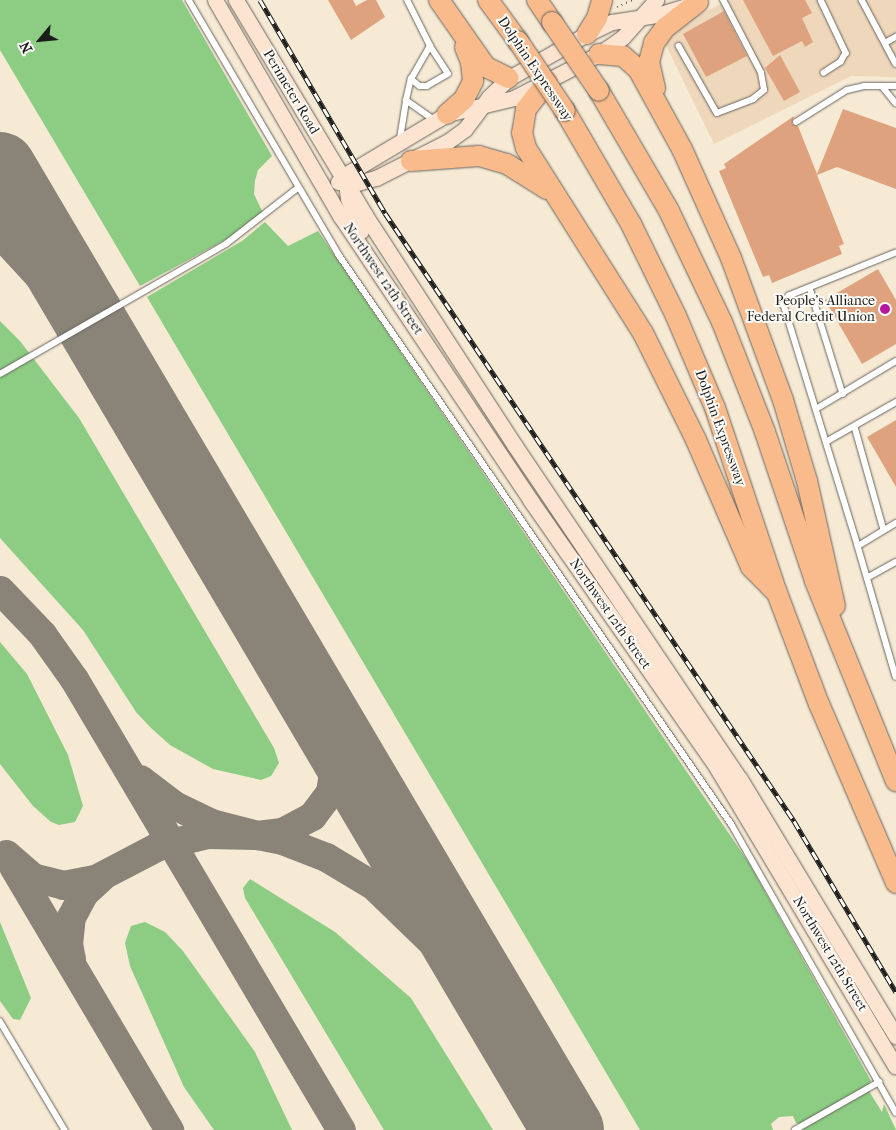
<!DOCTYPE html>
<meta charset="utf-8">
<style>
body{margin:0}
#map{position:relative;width:896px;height:1130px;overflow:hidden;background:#f6ead5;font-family:"IM FELL French Canon",serif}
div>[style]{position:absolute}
.built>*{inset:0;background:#eed7bb}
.green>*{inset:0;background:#8ccc83}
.taxiway>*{height:29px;margin:-14.5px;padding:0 14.5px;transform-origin:14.5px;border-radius:14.5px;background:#898378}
.runway>*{height:72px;margin:-36px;padding:0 36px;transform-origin:36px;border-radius:36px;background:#898378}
.building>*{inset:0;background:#dea37e}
.path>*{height:2px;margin-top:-1px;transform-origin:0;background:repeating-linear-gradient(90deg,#68645d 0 1px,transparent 0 5px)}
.roads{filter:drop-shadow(0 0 1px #68645d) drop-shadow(0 0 1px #68645d)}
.lane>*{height:5.5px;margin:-2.75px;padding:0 2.75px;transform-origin:2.75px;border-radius:2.75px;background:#fff}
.secondary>*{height:15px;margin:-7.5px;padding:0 7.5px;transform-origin:7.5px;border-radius:7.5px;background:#fde4d1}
.highway>*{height:20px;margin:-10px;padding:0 10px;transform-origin:10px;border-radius:10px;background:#fabb8c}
.rail>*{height:5px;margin-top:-2.5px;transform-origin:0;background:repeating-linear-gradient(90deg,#fdfcf7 0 9px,#1c1c1c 0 18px);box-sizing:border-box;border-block:1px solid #1c1c1c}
.bridges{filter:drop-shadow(0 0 1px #68645d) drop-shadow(0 0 1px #68645d)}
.highway-bridge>*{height:20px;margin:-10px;padding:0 10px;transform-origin:10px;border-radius:10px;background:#fabb8c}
.dots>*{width:14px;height:14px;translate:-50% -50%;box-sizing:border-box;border:2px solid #fdfcf7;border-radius:50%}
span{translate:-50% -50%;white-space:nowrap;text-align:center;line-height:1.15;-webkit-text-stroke:4px #fdfcf7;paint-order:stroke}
.street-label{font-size:14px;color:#1c1c1c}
.poi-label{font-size:14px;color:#1c1c1c}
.right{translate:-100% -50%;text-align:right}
.north{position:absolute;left:15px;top:15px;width:50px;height:50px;-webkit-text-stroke:4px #fdfcf7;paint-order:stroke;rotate:242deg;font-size:14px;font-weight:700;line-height:20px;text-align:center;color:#1c1c1c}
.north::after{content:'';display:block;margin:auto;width:18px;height:22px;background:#1c1c1c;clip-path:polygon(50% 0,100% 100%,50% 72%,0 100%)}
</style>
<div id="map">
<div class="built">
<i style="clip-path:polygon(728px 0,896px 0,896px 77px,851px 76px,714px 144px,664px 41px,682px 24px)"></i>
</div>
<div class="green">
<i style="clip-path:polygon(0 0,182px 0,272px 156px,258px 170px,255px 181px,254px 194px,263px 213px,227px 239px,140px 286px,0 50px)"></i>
<i style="clip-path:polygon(265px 222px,288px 246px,318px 231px,749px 863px,871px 1081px,867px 1087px,800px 1124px,796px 1123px,793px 1116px,779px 1117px,771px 1124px,773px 1130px,640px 1130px,147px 297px,242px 241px)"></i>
<i style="clip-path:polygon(0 321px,20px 341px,79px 418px,274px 748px,279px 763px,271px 776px,261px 780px,213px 769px,170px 745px,150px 727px,136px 712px,83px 630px,0 538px)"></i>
<i style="clip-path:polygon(0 642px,27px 674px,68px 755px,83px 806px,75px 822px,59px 825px,51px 822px,33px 806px,0 764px)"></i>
<i style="clip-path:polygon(250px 879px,335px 932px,411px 998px,493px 1130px,384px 1130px,245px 898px,243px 888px)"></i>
<i style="clip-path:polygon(0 922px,31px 998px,20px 1020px,13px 1019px,0 1001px)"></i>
<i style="clip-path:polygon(145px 922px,165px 932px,183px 951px,255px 1052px,292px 1130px,214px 1130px,184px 1087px,130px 966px,125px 943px,131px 926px)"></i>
<i style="clip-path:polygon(869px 1091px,882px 1112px,884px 1104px,896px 1130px,800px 1130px)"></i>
</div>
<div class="taxiway">
<i style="left:0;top:170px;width:18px;rotate:56deg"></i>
<i style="left:0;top:234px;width:98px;rotate:47.5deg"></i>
<i style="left:66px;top:306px;width:230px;rotate:56.2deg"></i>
<i style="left:0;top:590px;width:61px;rotate:46.3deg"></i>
<i style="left:42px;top:634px;width:55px;rotate:54.6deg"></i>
<i style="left:74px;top:679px;width:524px;rotate:59.37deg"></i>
<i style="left:140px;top:779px;width:43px;rotate:37.4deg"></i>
<i style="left:174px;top:805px;width:41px;rotate:25.9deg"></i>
<i style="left:211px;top:823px;width:48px;rotate:14.6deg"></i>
<i style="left:257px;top:835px;width:25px;rotate:-7deg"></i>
<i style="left:282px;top:832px;width:34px;rotate:-28deg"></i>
<i style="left:312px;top:816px;width:30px;rotate:-53deg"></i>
<i style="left:330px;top:792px;width:36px;rotate:-81deg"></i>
<i style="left:336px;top:756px;width:37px;rotate:-106deg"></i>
<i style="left:6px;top:854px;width:35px;rotate:41deg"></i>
<i style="left:32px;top:877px;width:32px;rotate:14deg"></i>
<i style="left:63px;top:885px;width:33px;rotate:-11deg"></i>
<i style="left:95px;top:879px;width:71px;rotate:-27.6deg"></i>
<i style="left:158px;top:846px;width:50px;rotate:-13.8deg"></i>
<i style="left:207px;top:834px;width:50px;rotate:1.1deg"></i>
<i style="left:257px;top:835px;width:25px;rotate:11deg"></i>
<i style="left:282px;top:840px;width:47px;rotate:21.1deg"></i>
<i style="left:326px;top:857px;width:56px;rotate:31.1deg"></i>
<i style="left:374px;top:886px;width:86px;rotate:44.1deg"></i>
<i style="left:436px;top:946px;width:75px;rotate:51.5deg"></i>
<i style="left:483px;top:1005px;width:149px;rotate:56.7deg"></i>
<i style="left:13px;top:866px;width:307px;rotate:59.4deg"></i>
<i style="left:71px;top:959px;width:15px;rotate:-101deg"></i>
<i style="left:68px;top:944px;width:27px;rotate:-84deg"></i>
<i style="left:71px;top:917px;width:27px;rotate:-62deg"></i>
<i style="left:84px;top:893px;width:25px;rotate:-43deg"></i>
</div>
<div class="runway">
<i style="left:0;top:168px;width:1117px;rotate:59.44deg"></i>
</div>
<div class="building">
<i style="clip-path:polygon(328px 0,353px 0,356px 6px,367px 0,376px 0,385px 17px,351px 40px)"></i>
<i style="clip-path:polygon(743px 0,805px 0,812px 13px,802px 18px,813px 42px,805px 47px,802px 41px,773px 56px)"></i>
<i style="clip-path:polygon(724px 11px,747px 56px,706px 77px,683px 34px)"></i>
<i style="clip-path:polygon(780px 55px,800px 92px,784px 101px,765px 68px)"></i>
<i style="clip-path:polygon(843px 109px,896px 128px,896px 189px,837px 167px,817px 175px,844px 244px,839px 246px,842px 254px,772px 283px,769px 275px,763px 277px,719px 171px,726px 168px,724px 164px,794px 116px,792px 124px,798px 126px,817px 174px)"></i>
<i style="clip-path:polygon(878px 269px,896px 300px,896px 344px,862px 364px,825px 300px)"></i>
<i style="clip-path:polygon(896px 420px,896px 487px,867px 437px)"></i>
</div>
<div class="path">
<i style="left:617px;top:7px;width:17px;rotate:-24deg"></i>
</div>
<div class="roads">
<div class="lane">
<i style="left:189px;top:0;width:296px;rotate:59.5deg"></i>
<i style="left:339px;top:255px;width:692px;rotate:55.41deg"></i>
<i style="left:732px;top:825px;width:331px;rotate:60.3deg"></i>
<i style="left:821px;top:0;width:59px;rotate:64.7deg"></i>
<i style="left:846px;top:53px;width:10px;rotate:119deg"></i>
<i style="left:841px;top:62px;width:20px;rotate:147deg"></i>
<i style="left:862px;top:0;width:72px;rotate:62deg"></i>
<i style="left:885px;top:43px;width:13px;rotate:-29deg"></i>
<i style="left:679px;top:46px;width:77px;rotate:60.4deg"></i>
<i style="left:717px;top:113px;width:39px;rotate:-21deg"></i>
<i style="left:753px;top:99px;width:14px;rotate:-39deg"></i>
<i style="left:764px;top:90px;width:17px;rotate:-100deg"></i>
<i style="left:761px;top:73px;width:82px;rotate:-117.5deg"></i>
<i style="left:411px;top:79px;width:11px;rotate:38deg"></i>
<i style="left:420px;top:86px;width:7px"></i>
<i style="left:427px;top:86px;width:24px;rotate:-30deg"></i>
<i style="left:448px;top:74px;width:33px;rotate:-123deg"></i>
<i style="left:882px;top:86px;width:22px;rotate:51deg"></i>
<i style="left:406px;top:100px;width:22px;rotate:-77deg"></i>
<i style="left:411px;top:79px;width:38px;rotate:-60deg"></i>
<i style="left:430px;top:46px;width:51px;rotate:-116.6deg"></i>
<i style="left:796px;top:122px;width:60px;rotate:-32.1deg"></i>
<i style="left:847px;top:90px;width:17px;rotate:-13deg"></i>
<i style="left:864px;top:86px;width:32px"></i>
<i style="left:400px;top:139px;width:39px;rotate:-81deg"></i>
<i style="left:406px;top:100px;width:33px;rotate:35deg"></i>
<i style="left:896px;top:253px;width:115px;rotate:158.1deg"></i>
<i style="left:789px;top:296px;width:10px;rotate:119deg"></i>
<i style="left:784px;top:305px;width:252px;rotate:72.9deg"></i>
<i style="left:858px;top:546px;width:44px;rotate:-31.2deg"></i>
<i style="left:810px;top:288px;width:111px;rotate:72.7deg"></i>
<i style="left:0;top:374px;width:261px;rotate:-29.9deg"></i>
<i style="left:226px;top:244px;width:91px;rotate:-37.9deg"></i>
<i style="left:816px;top:409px;width:93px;rotate:-31deg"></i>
<i style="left:855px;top:427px;width:107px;rotate:74.3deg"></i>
<i style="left:826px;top:442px;width:81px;rotate:-29.7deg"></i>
<i style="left:858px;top:546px;width:136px;rotate:73.8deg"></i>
<i style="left:867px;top:578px;width:33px;rotate:-29deg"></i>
<i style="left:0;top:1021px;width:127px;rotate:59.2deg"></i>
<i style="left:795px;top:1130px;width:97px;rotate:-29.7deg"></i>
</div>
<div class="secondary">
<i style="left:215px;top:0;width:251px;rotate:59.9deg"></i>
<i style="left:341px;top:217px;width:342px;rotate:56.2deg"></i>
<i style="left:531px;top:501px;width:325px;rotate:55.1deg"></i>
<i style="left:717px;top:768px;width:348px;rotate:59.1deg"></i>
<i style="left:236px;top:0;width:251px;rotate:59deg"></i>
<i style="left:365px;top:215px;width:275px;rotate:57deg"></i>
<i style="left:515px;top:446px;width:402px;rotate:56deg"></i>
<i style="left:740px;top:779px;width:301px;rotate:58.8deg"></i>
<i style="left:338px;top:182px;width:19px;rotate:3deg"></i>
<i style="left:357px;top:183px;width:20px;rotate:-15deg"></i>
<i style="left:376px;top:178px;width:80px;rotate:-26.9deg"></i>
<i style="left:447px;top:142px;width:22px;rotate:-36deg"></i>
<i style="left:465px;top:129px;width:40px;rotate:-53deg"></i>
<i style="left:489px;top:97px;width:28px;rotate:-44deg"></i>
<i style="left:509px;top:78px;width:90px;rotate:-29.4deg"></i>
<i style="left:587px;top:34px;width:28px;rotate:-26deg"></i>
<i style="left:612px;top:22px;width:46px;rotate:-8.8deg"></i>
<i style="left:657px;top:15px;width:31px;rotate:-17deg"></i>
<i style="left:361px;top:231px;width:35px;rotate:-112deg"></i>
<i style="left:348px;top:198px;width:14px;rotate:-98deg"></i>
<i style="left:346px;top:184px;width:13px;rotate:-72deg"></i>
<i style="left:350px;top:172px;width:113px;rotate:-30.9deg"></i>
<i style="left:447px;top:114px;width:69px;rotate:-13.4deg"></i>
<i style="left:514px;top:98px;width:96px;rotate:-27.4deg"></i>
<i style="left:599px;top:54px;width:29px;rotate:-35deg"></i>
<i style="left:623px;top:37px;width:50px;rotate:-48.3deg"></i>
</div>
<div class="highway">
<i style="left:439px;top:0;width:82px;rotate:55deg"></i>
<i style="left:486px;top:67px;width:25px;rotate:26deg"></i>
<i style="left:488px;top:0;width:51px;rotate:53.8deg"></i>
<i style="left:537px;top:0;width:27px;rotate:56deg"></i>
<i style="left:587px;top:34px;width:19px;rotate:-58deg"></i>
<i style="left:597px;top:18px;width:19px;rotate:-74deg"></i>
<i style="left:599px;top:54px;width:24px;rotate:5deg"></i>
<i style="left:623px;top:56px;width:20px;rotate:41deg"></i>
<i style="left:638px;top:69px;width:91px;rotate:61.2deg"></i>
<i style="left:682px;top:149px;width:120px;rotate:65.8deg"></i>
<i style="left:731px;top:258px;width:151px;rotate:69.9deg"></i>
<i style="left:783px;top:400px;width:84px;rotate:73.5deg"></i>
<i style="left:807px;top:481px;width:128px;rotate:77.4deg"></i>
<i style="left:548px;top:81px;width:36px;rotate:128deg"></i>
<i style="left:526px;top:109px;width:24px;rotate:99deg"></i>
<i style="left:522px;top:133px;width:16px;rotate:75deg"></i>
<i style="left:526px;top:148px;width:219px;rotate:57.7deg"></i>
<i style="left:643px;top:333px;width:119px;rotate:63.6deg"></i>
<i style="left:696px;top:440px;width:138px;rotate:66.6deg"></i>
<i style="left:751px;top:567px;width:33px;rotate:45deg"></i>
<i style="left:655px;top:88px;width:27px;rotate:-103deg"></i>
<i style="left:649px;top:62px;width:20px;rotate:-75deg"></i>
<i style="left:654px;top:43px;width:19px;rotate:-54deg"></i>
<i style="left:665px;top:28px;width:42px;rotate:-38.2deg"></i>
<i style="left:599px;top:91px;width:139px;rotate:59.7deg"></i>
<i style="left:669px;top:211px;width:123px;rotate:64.5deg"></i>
<i style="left:722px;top:322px;width:118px;rotate:68.6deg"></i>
<i style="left:765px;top:432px;width:157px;rotate:71.4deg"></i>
<i style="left:815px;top:581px;width:216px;rotate:68deg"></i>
<i style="left:565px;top:111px;width:131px;rotate:59.7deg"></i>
<i style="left:631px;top:224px;width:102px;rotate:63.9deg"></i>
<i style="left:676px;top:316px;width:100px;rotate:67deg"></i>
<i style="left:715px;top:408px;width:195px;rotate:71.5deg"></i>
<i style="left:777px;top:593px;width:119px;rotate:69.3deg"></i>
<i style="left:819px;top:704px;width:195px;rotate:66.7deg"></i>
<i style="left:447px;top:114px;width:23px;rotate:-41deg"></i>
<i style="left:464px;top:99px;width:20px;rotate:-63deg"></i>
<i style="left:473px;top:81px;width:19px;rotate:-96deg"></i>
<i style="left:471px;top:62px;width:16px;rotate:-112deg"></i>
<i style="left:411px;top:161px;width:68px;rotate:-4.2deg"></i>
<i style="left:479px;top:156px;width:29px;rotate:16deg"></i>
<i style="left:507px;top:164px;width:47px;rotate:32deg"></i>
</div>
</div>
<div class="rail">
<i style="left:260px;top:0;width:247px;rotate:59.6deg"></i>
<i style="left:385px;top:213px;width:733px;rotate:56.07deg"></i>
<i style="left:794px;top:821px;width:199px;rotate:59.2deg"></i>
</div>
<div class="bridges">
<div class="highway-bridge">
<i style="left:552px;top:22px;width:83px;rotate:55.7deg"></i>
<i style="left:518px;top:41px;width:84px;rotate:56.1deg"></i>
</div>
</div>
<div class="dots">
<i style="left:885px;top:309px;background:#b5179e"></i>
</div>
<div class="street-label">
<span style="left:535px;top:69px;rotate:56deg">Dolphin Expressway</span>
<span style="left:291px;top:92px;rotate:59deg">Perimeter Road</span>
<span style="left:383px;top:279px;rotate:56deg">Northwest 12th Street</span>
<span style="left:720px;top:428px;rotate:70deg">Dolphin Expressway</span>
<span style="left:610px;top:614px;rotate:55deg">Northwest 12th Street</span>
<span style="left:830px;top:954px;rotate:59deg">Northwest 12th Street</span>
</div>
<div class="poi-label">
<span class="right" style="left:875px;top:309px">People’s Alliance<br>Federal Credit Union</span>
</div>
<div class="north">N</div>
</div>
